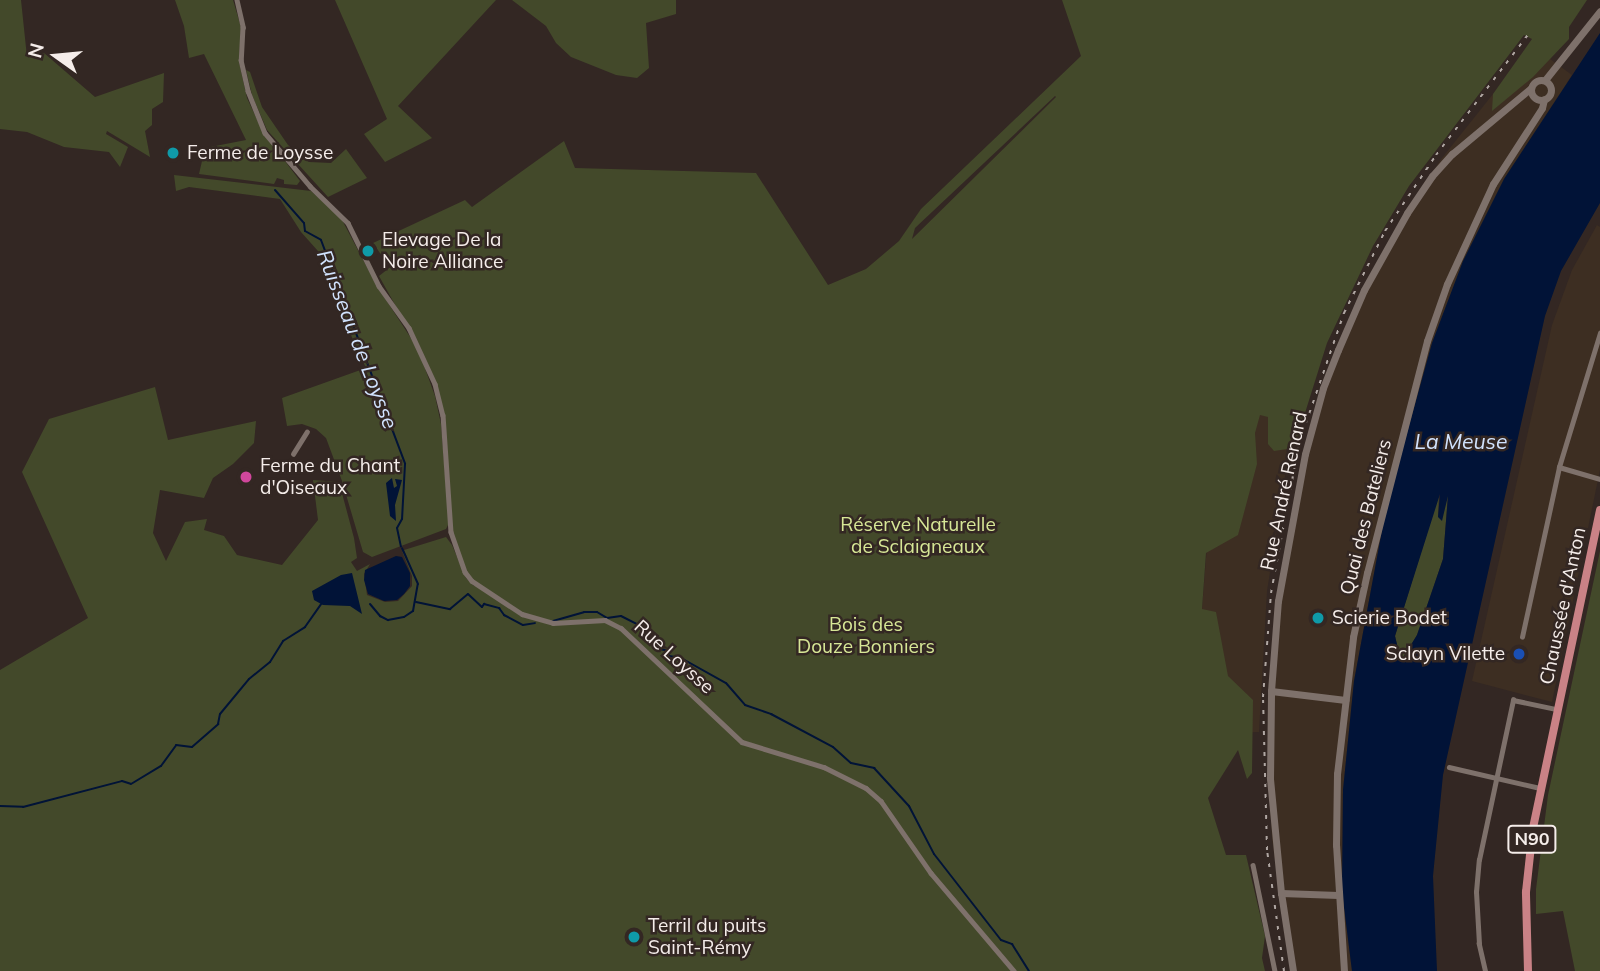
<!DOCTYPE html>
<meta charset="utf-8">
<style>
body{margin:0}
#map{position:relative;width:1600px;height:971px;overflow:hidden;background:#332723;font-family:Mulish,sans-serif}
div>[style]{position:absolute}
.industrial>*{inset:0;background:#3d2e22}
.green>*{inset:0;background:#43492a}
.water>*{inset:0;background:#011337}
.stream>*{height:2px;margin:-1px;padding:0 1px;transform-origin:1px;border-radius:1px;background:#011337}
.street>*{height:4.5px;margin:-2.25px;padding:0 2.25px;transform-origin:2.25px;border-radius:2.25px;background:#7e716b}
.secondary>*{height:7px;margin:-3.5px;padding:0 3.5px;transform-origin:3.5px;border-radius:3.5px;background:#7e716b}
.secondary>.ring{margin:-3.5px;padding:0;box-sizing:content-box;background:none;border:7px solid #7e716b;border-radius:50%}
.primary>*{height:8px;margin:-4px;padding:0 4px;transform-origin:4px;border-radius:4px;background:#ca8286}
.rail>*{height:2px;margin-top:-1px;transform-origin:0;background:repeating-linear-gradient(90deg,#b0a7a3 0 3.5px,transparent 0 10.5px)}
.dots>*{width:19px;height:19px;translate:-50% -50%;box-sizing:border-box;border:4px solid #332723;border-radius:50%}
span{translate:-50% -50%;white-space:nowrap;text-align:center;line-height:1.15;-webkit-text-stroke:5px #332723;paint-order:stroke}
.shield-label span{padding:2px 5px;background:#332723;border:2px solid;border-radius:5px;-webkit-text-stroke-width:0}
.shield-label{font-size:18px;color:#f5edea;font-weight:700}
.poi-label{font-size:19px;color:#f5edea}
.left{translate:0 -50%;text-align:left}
.right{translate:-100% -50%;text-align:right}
.street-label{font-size:19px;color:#f5edea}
.park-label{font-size:19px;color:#d7e796}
.water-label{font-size:21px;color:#d1e3fe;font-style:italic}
.north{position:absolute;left:21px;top:21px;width:70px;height:70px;-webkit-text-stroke:5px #332723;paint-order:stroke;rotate:285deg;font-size:19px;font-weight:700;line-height:28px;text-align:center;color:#f5edea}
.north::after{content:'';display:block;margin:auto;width:24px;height:32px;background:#f5edea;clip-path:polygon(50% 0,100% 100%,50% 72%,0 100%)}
</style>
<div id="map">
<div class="industrial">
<i style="clip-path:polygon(1550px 59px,1572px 75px,1504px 179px,1386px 509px,1354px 681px,1343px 790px,1342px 891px,1352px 971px,1291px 971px,1272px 839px,1269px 788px,1276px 610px,1323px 385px,1402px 217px,1442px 158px,1493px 94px,1493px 110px)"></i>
<i style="clip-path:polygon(1597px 225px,1600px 227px,1600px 470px,1552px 702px,1472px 681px,1552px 325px,1572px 270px)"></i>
<i style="clip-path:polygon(1274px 346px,1299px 426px,1281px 503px,1267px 591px,1259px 732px,1226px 733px,1202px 609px,1208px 533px)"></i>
</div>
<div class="green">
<i style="clip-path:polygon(0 0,21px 0,27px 57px,44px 53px,95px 97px,164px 73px,163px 102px,152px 109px,152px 125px,145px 131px,150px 157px,107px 131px,106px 134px,128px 147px,120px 167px,109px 152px,64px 147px,27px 132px,0 129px)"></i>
<i style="clip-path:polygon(175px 0,233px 0,241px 27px,239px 62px,247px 98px,263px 132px,300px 181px,297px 185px,284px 184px,284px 180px,277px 178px,274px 184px,199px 174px,205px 148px,246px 140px,204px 54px,189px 58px,184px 26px)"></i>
<i style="clip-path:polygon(335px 0,496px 0,398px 106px,432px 138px,385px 162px,364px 134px,387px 119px)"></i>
<i style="clip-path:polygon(512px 0,676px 0,676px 14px,646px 23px,649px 68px,637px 78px,616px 75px,571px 57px,556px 43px,546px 26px)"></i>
<i style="clip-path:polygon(evenodd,1062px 0,1587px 0,1569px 27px,1569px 39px,1533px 77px,1492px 111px,1493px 94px,1532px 39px,1524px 35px,1409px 186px,1373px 246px,1327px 343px,1294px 448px,1274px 451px,1268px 444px,1268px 417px,1260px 415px,1255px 433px,1257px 464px,1238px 535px,1206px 553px,1202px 609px,1216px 612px,1228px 676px,1253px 700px,1252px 773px,1247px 779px,1238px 750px,1208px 798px,1226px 855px,1246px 855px,1265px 936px,1262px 958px,1265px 971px,0 971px,0 670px,88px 618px,22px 472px,49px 419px,155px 387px,168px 440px,256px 421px,254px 443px,233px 464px,213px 478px,204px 498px,160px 490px,153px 533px,166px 561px,185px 522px,207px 519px,204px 530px,224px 536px,237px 555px,282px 565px,318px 520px,313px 480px,339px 482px,354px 538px,357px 558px,351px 562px,357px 571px,370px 564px,364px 574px,367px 595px,385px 602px,398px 601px,412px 586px,412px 576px,402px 551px,408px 559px,404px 550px,446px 537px,452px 545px,466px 578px,474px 586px,477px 585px,465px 572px,451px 532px,443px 415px,435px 384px,418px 346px,379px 276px,393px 265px,382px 256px,373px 243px,465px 200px,472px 207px,564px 141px,575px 168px,756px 173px,828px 285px,866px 269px,899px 241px,921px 209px,1081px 56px,1062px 0,1055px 96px,1056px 97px,912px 239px,915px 228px,1055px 96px)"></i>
<i style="clip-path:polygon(246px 70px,250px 72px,262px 107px,288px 145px,309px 162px,331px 163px,346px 149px,367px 178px,328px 197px,267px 130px,252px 95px)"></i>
<i style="clip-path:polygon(174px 175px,311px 191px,341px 218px,377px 286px,418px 349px,435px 396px,441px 424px,449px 523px,446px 529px,372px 557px,363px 552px,342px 481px,326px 438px,316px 429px,302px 424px,287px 426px,282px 398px,366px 368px,350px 333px,326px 260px,301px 232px,280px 199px,189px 187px,176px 191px)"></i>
<i style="clip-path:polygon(1439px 494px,1438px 517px,1448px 495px,1443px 559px,1417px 635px,1401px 662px,1395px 636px)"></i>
<i style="clip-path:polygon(1600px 551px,1600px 971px,1575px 971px,1563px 911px,1536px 914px,1536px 889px,1548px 795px)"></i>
</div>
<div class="water">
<i style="clip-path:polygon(evenodd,1600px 33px,1600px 203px,1561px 271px,1545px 316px,1443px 775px,1433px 876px,1437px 971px,1352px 971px,1342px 891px,1343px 790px,1354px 681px,1386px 509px,1432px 343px,1463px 261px,1504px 179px,1600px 33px,1440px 494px,1438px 517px,1442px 521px,1448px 496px,1443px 559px,1417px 635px,1401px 661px,1395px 636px,1440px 494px)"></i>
<i style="clip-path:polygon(392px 478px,394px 488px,397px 486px,395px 479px,402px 480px,395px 505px,396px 521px,390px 516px,386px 483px)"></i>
<i style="clip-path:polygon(396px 556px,402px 557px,410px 573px,410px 586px,404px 594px,397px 600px,384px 601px,368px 594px,364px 580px,365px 570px)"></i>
<i style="clip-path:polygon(352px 573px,362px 614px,350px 606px,323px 605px,314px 600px,312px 591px,341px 575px)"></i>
</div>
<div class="stream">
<i style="left:275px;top:190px;width:44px;rotate:48.7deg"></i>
<i style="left:304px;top:223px;width:8px;rotate:83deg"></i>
<i style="left:305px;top:231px;width:18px;rotate:29deg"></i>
<i style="left:321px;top:240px;width:239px;rotate:69.4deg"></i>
<i style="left:405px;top:464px;width:55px;rotate:93.1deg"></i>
<i style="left:402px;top:519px;width:10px;rotate:119deg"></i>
<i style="left:397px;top:528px;width:19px;rotate:78deg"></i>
<i style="left:416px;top:602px;width:35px;rotate:12deg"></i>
<i style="left:450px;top:609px;width:23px;rotate:-40deg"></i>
<i style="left:468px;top:594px;width:19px;rotate:43deg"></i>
<i style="left:482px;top:607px;width:4px;rotate:-56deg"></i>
<i style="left:484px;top:604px;width:16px;rotate:15deg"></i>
<i style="left:499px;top:608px;width:9px;rotate:54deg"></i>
<i style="left:504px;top:615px;width:21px;rotate:28deg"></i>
<i style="left:523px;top:625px;width:12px;rotate:-9deg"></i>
<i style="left:370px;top:604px;width:16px;rotate:50deg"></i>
<i style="left:380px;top:616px;width:9px;rotate:27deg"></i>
<i style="left:388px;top:620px;width:16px;rotate:-11deg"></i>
<i style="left:404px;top:617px;width:11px;rotate:-34deg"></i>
<i style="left:413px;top:611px;width:27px;rotate:-80deg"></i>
<i style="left:418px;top:584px;width:39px;rotate:-114deg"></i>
<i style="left:553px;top:621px;width:32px;rotate:-16deg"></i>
<i style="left:584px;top:612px;width:13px"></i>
<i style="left:597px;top:612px;width:12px;rotate:31deg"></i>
<i style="left:607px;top:618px;width:14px;rotate:-8deg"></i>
<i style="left:621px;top:616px;width:18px;rotate:27deg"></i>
<i style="left:637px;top:624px;width:34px;rotate:47deg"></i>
<i style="left:660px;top:649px;width:9px;rotate:13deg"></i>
<i style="left:669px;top:651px;width:5px;rotate:90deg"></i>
<i style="left:669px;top:656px;width:12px;rotate:9deg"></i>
<i style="left:681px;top:658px;width:51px;rotate:29.1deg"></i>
<i style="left:726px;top:683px;width:29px;rotate:49deg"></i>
<i style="left:745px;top:705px;width:28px;rotate:19deg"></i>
<i style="left:771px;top:714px;width:70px;rotate:28deg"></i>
<i style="left:833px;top:747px;width:24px;rotate:42deg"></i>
<i style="left:851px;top:763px;width:24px;rotate:12deg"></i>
<i style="left:874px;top:768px;width:52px;rotate:47.4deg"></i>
<i style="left:909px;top:806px;width:54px;rotate:62.5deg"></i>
<i style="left:934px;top:854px;width:109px;rotate:52.1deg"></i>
<i style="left:1001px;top:940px;width:12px;rotate:20deg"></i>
<i style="left:1012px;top:944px;width:32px;rotate:58deg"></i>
<i style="left:0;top:806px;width:23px;rotate:2deg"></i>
<i style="left:23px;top:807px;width:102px;rotate:-14.7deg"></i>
<i style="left:122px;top:781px;width:9px;rotate:18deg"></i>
<i style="left:131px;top:784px;width:35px;rotate:-31deg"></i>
<i style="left:161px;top:766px;width:26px;rotate:-54deg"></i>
<i style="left:176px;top:745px;width:16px;rotate:7deg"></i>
<i style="left:192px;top:747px;width:35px;rotate:-41deg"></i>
<i style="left:218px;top:724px;width:10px;rotate:-79deg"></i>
<i style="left:220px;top:714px;width:45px;rotate:-50.4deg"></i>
<i style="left:249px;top:679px;width:27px;rotate:-39deg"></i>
<i style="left:270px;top:662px;width:25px;rotate:-58deg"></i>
<i style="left:283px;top:641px;width:26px;rotate:-32deg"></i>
<i style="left:305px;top:627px;width:28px;rotate:-55deg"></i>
</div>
<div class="street">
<i style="left:237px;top:0;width:28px;rotate:77deg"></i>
<i style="left:243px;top:27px;width:33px;rotate:93deg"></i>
<i style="left:241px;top:60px;width:32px;rotate:77deg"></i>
<i style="left:248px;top:91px;width:45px;rotate:68deg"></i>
<i style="left:265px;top:133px;width:70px;rotate:49.7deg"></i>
<i style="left:310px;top:186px;width:53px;rotate:44.2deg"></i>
<i style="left:348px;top:223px;width:70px;rotate:63.8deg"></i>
<i style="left:379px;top:286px;width:52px;rotate:54.5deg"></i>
<i style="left:409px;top:328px;width:62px;rotate:65.1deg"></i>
<i style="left:435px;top:384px;width:32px;rotate:76deg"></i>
<i style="left:443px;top:415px;width:117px;rotate:86.1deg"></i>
<i style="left:451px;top:532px;width:42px;rotate:70.7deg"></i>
<i style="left:465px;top:572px;width:11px;rotate:52deg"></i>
<i style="left:472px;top:581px;width:60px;rotate:33.4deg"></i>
<i style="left:522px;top:614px;width:32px;rotate:16deg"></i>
<i style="left:553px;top:623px;width:52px;rotate:-3.3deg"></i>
<i style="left:605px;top:620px;width:18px;rotate:27deg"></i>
<i style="left:621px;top:628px;width:166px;rotate:43.3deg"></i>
<i style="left:742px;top:742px;width:86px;rotate:17deg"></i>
<i style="left:824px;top:767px;width:47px;rotate:26.6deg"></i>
<i style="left:866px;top:788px;width:20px;rotate:41deg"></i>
<i style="left:881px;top:801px;width:88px;rotate:55.2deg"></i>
<i style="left:931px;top:873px;width:128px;rotate:49.7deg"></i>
<i style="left:293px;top:454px;width:26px;rotate:-58deg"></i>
<i style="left:1559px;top:467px;width:43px;rotate:16.3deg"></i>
<i style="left:1522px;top:637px;width:174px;rotate:-77.7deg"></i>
<i style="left:1559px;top:467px;width:140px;rotate:-73deg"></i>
<i style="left:1449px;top:767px;width:93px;rotate:13deg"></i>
<i style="left:1253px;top:865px;width:108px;rotate:78.3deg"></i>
<i style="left:1485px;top:971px;width:28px;rotate:-103deg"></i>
<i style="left:1479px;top:944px;width:52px;rotate:-93.3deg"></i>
<i style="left:1476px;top:892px;width:32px;rotate:-85deg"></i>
<i style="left:1479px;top:860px;width:164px;rotate:-78deg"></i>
<i style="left:1513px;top:700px;width:44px;rotate:11.8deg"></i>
</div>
<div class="secondary">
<i style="left:1545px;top:80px;width:88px;rotate:-51.4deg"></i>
<i class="ring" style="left:1531px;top:80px;width:13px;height:13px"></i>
<i style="left:1271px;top:691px;width:75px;rotate:6.9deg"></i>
<i style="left:1281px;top:893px;width:57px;rotate:2deg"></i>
<i style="left:1293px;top:971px;width:79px;rotate:-98.7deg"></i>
<i style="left:1281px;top:893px;width:116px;rotate:-95.5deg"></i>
<i style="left:1270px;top:778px;width:87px;rotate:-89.3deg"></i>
<i style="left:1271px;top:691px;width:90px;rotate:-85.6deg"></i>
<i style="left:1278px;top:601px;width:149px;rotate:-79.6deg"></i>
<i style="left:1305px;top:454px;width:68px;rotate:-74.7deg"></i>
<i style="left:1323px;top:388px;width:41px;rotate:-68.5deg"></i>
<i style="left:1338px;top:350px;width:65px;rotate:-66.6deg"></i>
<i style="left:1364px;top:290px;width:88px;rotate:-60.8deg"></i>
<i style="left:1407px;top:213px;width:45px;rotate:-56deg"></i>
<i style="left:1432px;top:176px;width:30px;rotate:-48deg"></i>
<i style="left:1452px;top:154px;width:103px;rotate:-39.9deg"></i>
<i style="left:1344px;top:971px;width:126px;rotate:-93.6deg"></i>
<i style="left:1336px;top:845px;width:71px;rotate:-89.2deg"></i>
<i style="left:1337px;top:774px;width:138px;rotate:-83.3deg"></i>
<i style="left:1353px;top:637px;width:66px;rotate:-77.7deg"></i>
<i style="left:1367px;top:573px;width:240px;rotate:-75.5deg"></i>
<i style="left:1427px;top:341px;width:60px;rotate:-70.7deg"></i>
<i style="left:1447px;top:284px;width:110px;rotate:-65.3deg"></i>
<i style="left:1493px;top:184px;width:90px;rotate:-57.2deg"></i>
<i style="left:1542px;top:108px;width:9px;rotate:-77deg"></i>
</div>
<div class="primary">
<i style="left:1528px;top:971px;width:79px;rotate:-91.5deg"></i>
<i style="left:1526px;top:892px;width:64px;rotate:-83.8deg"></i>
<i style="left:1533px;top:828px;width:325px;rotate:-78.1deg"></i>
</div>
<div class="rail">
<i style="left:1284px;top:971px;width:122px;rotate:-98deg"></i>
<i style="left:1267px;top:850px;width:153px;rotate:-91.5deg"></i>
<i style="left:1263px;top:697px;width:104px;rotate:-85.6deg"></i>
<i style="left:1271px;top:593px;width:153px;rotate:-79.4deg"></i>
<i style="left:1299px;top:443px;width:138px;rotate:-70.9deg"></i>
<i style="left:1344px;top:313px;width:92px;rotate:-63.4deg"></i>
<i style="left:1385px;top:231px;width:92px;rotate:-56.1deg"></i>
<i style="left:1436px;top:155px;width:155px;rotate:-52.6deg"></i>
</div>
<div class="dots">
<i style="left:173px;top:153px;background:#0f9aa8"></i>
<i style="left:368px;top:251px;background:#0f9aa8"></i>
<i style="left:246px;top:477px;background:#d1479c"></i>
<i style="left:1318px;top:618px;background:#0f9aa8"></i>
<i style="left:1519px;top:654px;background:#1a4fb4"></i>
<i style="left:634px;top:937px;background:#0f9aa8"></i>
</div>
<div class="shield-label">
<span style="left:1532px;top:839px">N90</span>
</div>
<div class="poi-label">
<span class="left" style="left:187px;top:153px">Ferme de Loysse</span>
<span class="left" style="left:382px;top:251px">Elevage De la<br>Noire Alliance</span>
<span class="left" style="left:260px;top:477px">Ferme du Chant<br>d'Oiseaux</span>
<span class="left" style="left:1332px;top:618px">Scierie Bodet</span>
<span class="right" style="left:1505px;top:654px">Sclayn Vilette</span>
<span class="left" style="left:648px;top:937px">Terril du puits<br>Saint-Rémy</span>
</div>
<div class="street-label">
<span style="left:1284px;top:491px;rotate:-78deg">Rue André Renard</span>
<span style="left:1366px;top:517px;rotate:-76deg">Quai des Bateliers</span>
<span style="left:1563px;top:606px;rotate:-78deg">Chaussée d'Anton</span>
<span style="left:674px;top:657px;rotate:42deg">Rue Loysse</span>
</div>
<div class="park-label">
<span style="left:918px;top:536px">Réserve Naturelle<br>de Sclaigneaux</span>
<span style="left:866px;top:636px">Bois des<br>Douze Bonniers</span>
</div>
<div class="water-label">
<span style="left:358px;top:339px;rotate:69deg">Ruisseau de Loysse</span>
<span style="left:1461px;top:441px">La Meuse</span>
</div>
<div class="north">N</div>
</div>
